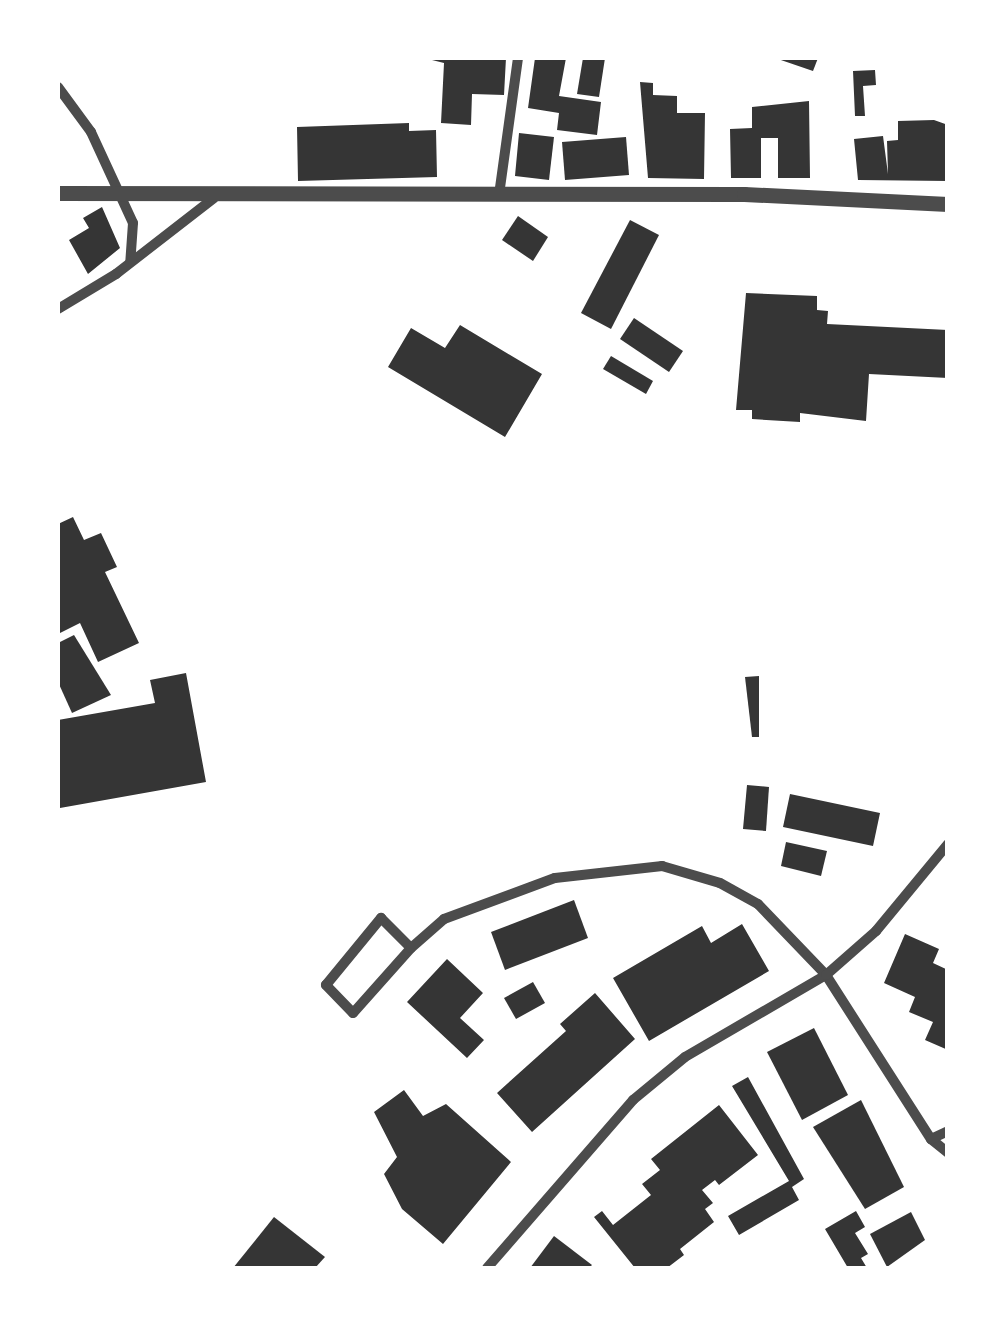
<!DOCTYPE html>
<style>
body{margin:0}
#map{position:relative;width:1005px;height:1326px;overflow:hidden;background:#fff;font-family:"Archivo Narrow",sans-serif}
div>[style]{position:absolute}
.building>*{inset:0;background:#353535}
.minor>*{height:10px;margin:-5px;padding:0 5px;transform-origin:5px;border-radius:5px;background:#4c4c4c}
.tertiary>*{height:15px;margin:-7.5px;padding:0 7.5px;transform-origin:7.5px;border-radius:7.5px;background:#4c4c4c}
span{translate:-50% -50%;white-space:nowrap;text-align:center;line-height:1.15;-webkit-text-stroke:10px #fff;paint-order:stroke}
.frame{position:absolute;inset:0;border:60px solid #fff;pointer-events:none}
</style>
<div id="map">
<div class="building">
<i style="clip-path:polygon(424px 58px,506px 58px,504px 95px,472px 94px,471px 125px,441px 123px,444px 63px)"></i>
<i style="clip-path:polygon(535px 58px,566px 58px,559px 96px,601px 102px,597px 135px,557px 130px,559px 113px,528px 108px)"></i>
<i style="clip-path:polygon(583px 58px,605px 58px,599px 97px,577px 94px)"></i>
<i style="clip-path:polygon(775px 58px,818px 58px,813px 71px)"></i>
<i style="clip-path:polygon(875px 70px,876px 85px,863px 86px,865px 116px,855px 116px,853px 71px)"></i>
<i style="clip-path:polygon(640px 82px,653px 83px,653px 95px,677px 96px,677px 113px,705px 113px,704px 179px,648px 178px)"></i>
<i style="clip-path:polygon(809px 101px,810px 178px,778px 178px,778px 138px,761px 138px,761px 178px,731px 178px,730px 129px,752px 128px,752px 107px)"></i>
<i style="clip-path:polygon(934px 120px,948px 125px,948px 181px,858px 180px,854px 139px,883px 136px,888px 174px,887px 141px,898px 140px,898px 121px)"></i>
<i style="clip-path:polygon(409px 123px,409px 131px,436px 130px,437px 177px,298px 181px,297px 127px)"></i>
<i style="clip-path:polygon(519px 133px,554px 137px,549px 180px,515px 176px)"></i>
<i style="clip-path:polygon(626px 137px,629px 175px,565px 180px,562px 142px)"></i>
<i style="clip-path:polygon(102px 207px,120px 248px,88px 274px,69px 240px,89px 228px,83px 218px)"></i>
<i style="clip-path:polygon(518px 216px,548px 237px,533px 261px,502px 240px)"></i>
<i style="clip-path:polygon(630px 220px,659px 235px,611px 329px,581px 313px)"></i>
<i style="clip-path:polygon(746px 293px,817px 296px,817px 310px,828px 311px,827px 324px,948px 330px,948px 378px,869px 374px,866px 421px,800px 413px,800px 422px,752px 419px,752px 410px,736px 410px)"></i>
<i style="clip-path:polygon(634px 318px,683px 351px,669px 372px,620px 339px)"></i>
<i style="clip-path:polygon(460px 325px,542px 374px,505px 437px,388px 367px,411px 328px,445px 348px)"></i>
<i style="clip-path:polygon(611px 356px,653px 381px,646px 394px,603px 369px)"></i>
<i style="clip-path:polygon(73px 517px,84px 540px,101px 533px,117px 567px,105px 572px,139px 643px,98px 662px,80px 623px,58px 634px,58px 524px)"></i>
<i style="clip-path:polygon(74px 635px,111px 695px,72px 713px,58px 682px,58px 643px)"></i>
<i style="clip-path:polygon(186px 673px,206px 782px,60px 808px,58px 720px,155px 703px,150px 680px)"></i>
<i style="clip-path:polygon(759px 676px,759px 737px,752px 737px,745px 677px)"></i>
<i style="clip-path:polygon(747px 785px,769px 787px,766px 831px,743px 829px)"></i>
<i style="clip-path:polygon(790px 794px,880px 813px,873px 846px,783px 827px)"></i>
<i style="clip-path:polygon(786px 842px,827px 851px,821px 876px,781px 866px)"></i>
<i style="clip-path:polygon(574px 900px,588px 938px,505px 970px,491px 932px)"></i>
<i style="clip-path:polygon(742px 924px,769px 971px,649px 1041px,613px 978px,702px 926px,711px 943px)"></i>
<i style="clip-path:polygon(905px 934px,939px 949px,933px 963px,948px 970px,948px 1050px,925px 1040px,933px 1022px,909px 1012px,915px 997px,884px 983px)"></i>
<i style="clip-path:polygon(447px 959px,483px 993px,460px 1018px,484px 1040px,467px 1058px,407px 1002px)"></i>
<i style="clip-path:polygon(533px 982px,545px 1003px,516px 1019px,504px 998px)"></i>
<i style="clip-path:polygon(595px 993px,635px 1039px,532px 1132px,497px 1093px,566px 1031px,560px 1024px)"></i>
<i style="clip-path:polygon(814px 1028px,848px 1095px,802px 1120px,767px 1052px)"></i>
<i style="clip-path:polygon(748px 1077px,804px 1179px,792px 1187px,799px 1200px,739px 1235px,728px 1216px,789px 1181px,732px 1086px)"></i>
<i style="clip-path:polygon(404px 1090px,423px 1116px,446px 1104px,511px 1162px,443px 1244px,402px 1209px,384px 1174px,397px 1157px,374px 1112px)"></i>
<i style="clip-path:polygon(861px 1100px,904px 1187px,865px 1209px,813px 1127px)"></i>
<i style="clip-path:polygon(719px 1105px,758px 1155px,719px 1185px,715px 1180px,702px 1190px,713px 1203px,705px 1209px,714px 1222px,680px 1249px,684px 1255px,667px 1268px,635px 1268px,594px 1217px,602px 1211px,613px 1225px,651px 1195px,642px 1184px,660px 1170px,651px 1159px)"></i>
<i style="clip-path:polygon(856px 1211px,865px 1227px,855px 1233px,868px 1254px,861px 1258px,867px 1268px,848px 1268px,825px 1229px)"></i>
<i style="clip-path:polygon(911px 1212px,925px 1240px,887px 1267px,870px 1234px)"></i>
<i style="clip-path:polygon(274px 1217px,325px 1257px,315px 1268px,233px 1268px)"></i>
<i style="clip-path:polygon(554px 1236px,592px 1265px,589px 1268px,530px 1268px)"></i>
</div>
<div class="minor">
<i style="left:58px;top:87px;width:56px;rotate:53.7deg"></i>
<i style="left:91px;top:132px;width:100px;rotate:65.2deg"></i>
<i style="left:133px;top:223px;width:39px;rotate:94deg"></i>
<i style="left:499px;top:195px;width:138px;rotate:-82.1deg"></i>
<i style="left:58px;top:309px;width:68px;rotate:-31.1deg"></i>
<i style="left:116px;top:274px;width:124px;rotate:-37.8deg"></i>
<i style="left:411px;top:948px;width:87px;rotate:131.7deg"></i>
<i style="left:353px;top:1013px;width:39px;rotate:-134deg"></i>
<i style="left:326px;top:985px;width:87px;rotate:-50.6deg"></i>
<i style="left:381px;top:918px;width:42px;rotate:45deg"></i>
<i style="left:411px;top:948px;width:44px;rotate:-41.3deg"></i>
<i style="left:444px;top:919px;width:118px;rotate:-20.3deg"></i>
<i style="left:555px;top:878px;width:108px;rotate:-6.4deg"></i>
<i style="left:662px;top:866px;width:60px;rotate:16.3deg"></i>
<i style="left:720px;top:883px;width:43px;rotate:28.9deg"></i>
<i style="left:758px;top:904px;width:98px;rotate:46.2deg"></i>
<i style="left:826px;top:975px;width:195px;rotate:57.4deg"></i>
<i style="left:931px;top:1139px;width:22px;rotate:39deg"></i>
<i style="left:931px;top:1139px;width:19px;rotate:-25deg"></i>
<i style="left:487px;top:1268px;width:223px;rotate:-49deg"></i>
<i style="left:633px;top:1100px;width:67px;rotate:-39.6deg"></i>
<i style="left:685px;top:1057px;width:163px;rotate:-30.2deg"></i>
<i style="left:826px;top:975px;width:67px;rotate:-41.3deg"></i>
<i style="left:876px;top:931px;width:113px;rotate:-50.4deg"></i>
</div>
<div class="tertiary">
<i style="left:58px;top:193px;width:686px;rotate:0.08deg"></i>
<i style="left:744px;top:194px;width:204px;rotate:2.8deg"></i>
</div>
<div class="frame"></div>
</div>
